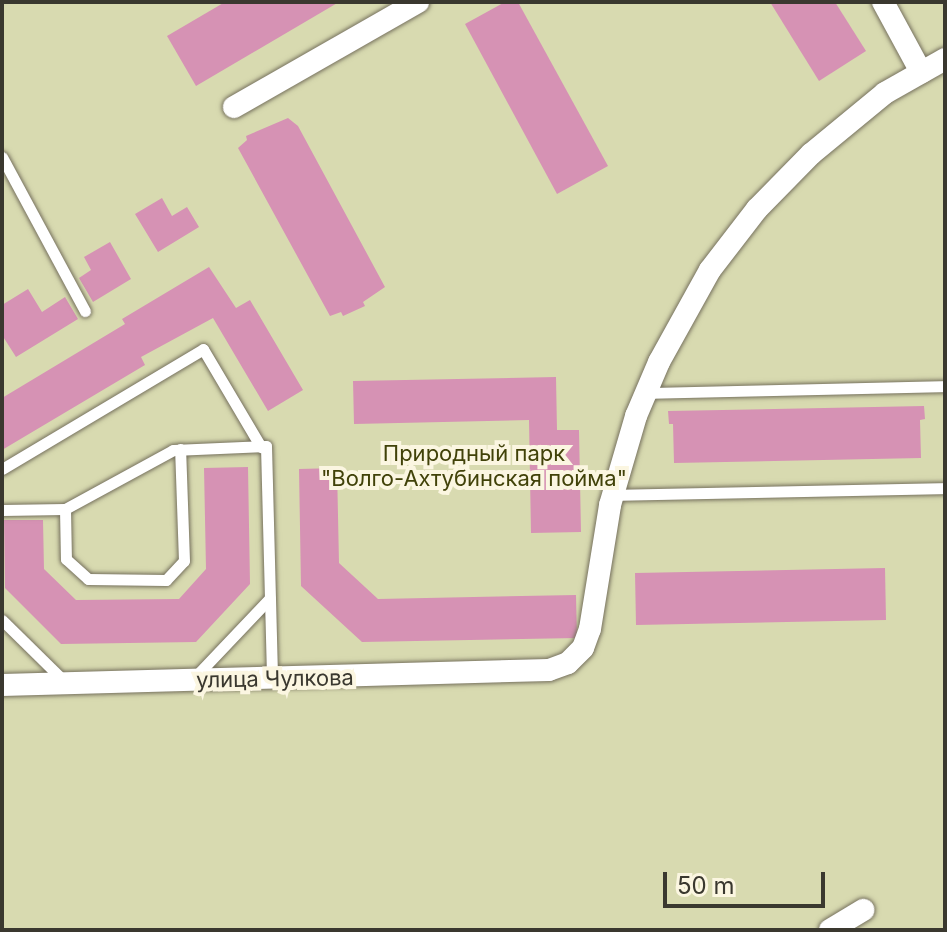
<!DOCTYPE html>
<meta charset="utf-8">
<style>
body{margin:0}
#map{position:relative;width:947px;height:932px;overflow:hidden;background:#eee9d4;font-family:Inter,sans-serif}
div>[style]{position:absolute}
.green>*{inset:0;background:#d8dab0}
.building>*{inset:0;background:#d692b4}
.roads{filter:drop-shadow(0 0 2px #76715e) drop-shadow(0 0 2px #76715e)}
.service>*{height:11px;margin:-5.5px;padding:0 5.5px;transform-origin:5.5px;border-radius:5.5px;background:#fff}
.minor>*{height:22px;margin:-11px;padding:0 11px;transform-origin:11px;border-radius:11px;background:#fff}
span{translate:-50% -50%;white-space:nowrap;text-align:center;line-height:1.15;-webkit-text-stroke:8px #fbf6e1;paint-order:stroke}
.park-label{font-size:22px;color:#414209}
.street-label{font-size:22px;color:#3a382f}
.frame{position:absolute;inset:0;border:4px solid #3a382f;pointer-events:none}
.scale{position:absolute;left:663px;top:872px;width:162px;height:36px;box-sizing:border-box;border:4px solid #3a382f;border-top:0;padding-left:10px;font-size:24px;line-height:28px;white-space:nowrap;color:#3a382f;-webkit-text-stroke:6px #fbf6e1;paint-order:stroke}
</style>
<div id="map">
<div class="green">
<i style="clip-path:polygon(2px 2px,945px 2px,945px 930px,2px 930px)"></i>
</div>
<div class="building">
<i style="clip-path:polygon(225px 2px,339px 2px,196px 86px,167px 36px)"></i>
<i style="clip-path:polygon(505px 2px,518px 2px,608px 166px,557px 194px,465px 24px)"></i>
<i style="clip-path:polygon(770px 2px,835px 2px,866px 51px,819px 81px)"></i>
<i style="clip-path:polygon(288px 118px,298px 126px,385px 287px,363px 302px,365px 306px,343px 316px,341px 312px,330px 316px,238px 148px,247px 140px,246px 136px)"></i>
<i style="clip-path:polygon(162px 198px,172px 216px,187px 207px,199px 227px,158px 252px,135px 214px)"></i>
<i style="clip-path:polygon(110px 242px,131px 279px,93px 302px,79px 278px,91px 270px,84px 257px)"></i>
<i style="clip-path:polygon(209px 267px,236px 308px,250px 300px,303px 390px,268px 411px,213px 318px,141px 357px,145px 365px,2px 450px,2px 398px,125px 324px,122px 319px)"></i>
<i style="clip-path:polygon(28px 289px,42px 312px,65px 297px,78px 319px,16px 357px,2px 335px,2px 305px)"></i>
<i style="clip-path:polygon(556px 377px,557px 430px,579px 430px,581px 532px,531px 533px,529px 420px,354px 424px,353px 381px)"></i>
<i style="clip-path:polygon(924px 406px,925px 419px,920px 420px,921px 458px,674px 463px,673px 424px,669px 424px,668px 411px)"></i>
<i style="clip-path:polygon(248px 467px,250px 584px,196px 642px,61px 644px,5px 588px,4px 520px,43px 520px,44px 569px,76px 600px,179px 599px,206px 569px,204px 468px)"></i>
<i style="clip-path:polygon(337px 468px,339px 563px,378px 599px,576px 595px,577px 638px,362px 642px,301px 586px,299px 469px)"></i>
<i style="clip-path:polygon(885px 568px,886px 620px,636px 625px,635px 573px)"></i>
</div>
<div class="roads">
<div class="service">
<i style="left:2px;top:157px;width:175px;rotate:61.7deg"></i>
<i style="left:646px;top:393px;width:299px;rotate:-1.3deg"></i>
<i style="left:2px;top:469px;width:234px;rotate:-30.8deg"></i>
<i style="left:203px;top:349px;width:114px;rotate:59.4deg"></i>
<i style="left:614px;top:495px;width:331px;rotate:-1.2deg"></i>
<i style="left:65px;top:509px;width:50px;rotate:88.9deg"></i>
<i style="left:66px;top:559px;width:30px;rotate:42deg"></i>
<i style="left:88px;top:579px;width:78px;rotate:0.7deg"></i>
<i style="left:166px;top:580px;width:26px;rotate:-47deg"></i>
<i style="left:184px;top:561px;width:112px;rotate:-92deg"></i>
<i style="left:2px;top:510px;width:63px;rotate:-0.9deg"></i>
<i style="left:65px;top:509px;width:123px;rotate:-28.6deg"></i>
<i style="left:173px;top:450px;width:93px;rotate:-2.5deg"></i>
<i style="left:266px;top:446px;width:232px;rotate:88.5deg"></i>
<i style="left:2px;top:620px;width:87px;rotate:44.5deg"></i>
<i style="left:194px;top:678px;width:110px;rotate:-46.5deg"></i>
</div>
<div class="minor">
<i style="left:883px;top:2px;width:80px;rotate:61.5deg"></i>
<i style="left:234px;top:107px;width:212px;rotate:-29.7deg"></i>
<i style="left:2px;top:685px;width:547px;rotate:-1.57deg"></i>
<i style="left:549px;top:670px;width:20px;rotate:-20deg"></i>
<i style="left:568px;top:663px;width:21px;rotate:-45deg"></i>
<i style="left:583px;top:648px;width:20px;rotate:-70deg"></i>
<i style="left:590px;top:629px;width:126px;rotate:-80.8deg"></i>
<i style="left:610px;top:505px;width:93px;rotate:-73.7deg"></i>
<i style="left:636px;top:416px;width:59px;rotate:-66.9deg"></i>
<i style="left:659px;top:362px;width:105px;rotate:-61deg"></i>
<i style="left:710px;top:270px;width:77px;rotate:-52.4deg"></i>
<i style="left:757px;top:209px;width:77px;rotate:-45.5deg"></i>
<i style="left:811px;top:154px;width:96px;rotate:-39.5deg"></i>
<i style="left:885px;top:93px;width:69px;rotate:-29.5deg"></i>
<i style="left:830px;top:930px;width:39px;rotate:-31deg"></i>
</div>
</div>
<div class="park-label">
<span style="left:474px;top:466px">Природный парк<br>"Волго-Ахтубинская пойма"</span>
</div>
<div class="street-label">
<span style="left:275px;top:679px;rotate:-1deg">улица Чулкова</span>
</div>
<div class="frame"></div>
<div class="scale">50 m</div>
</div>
